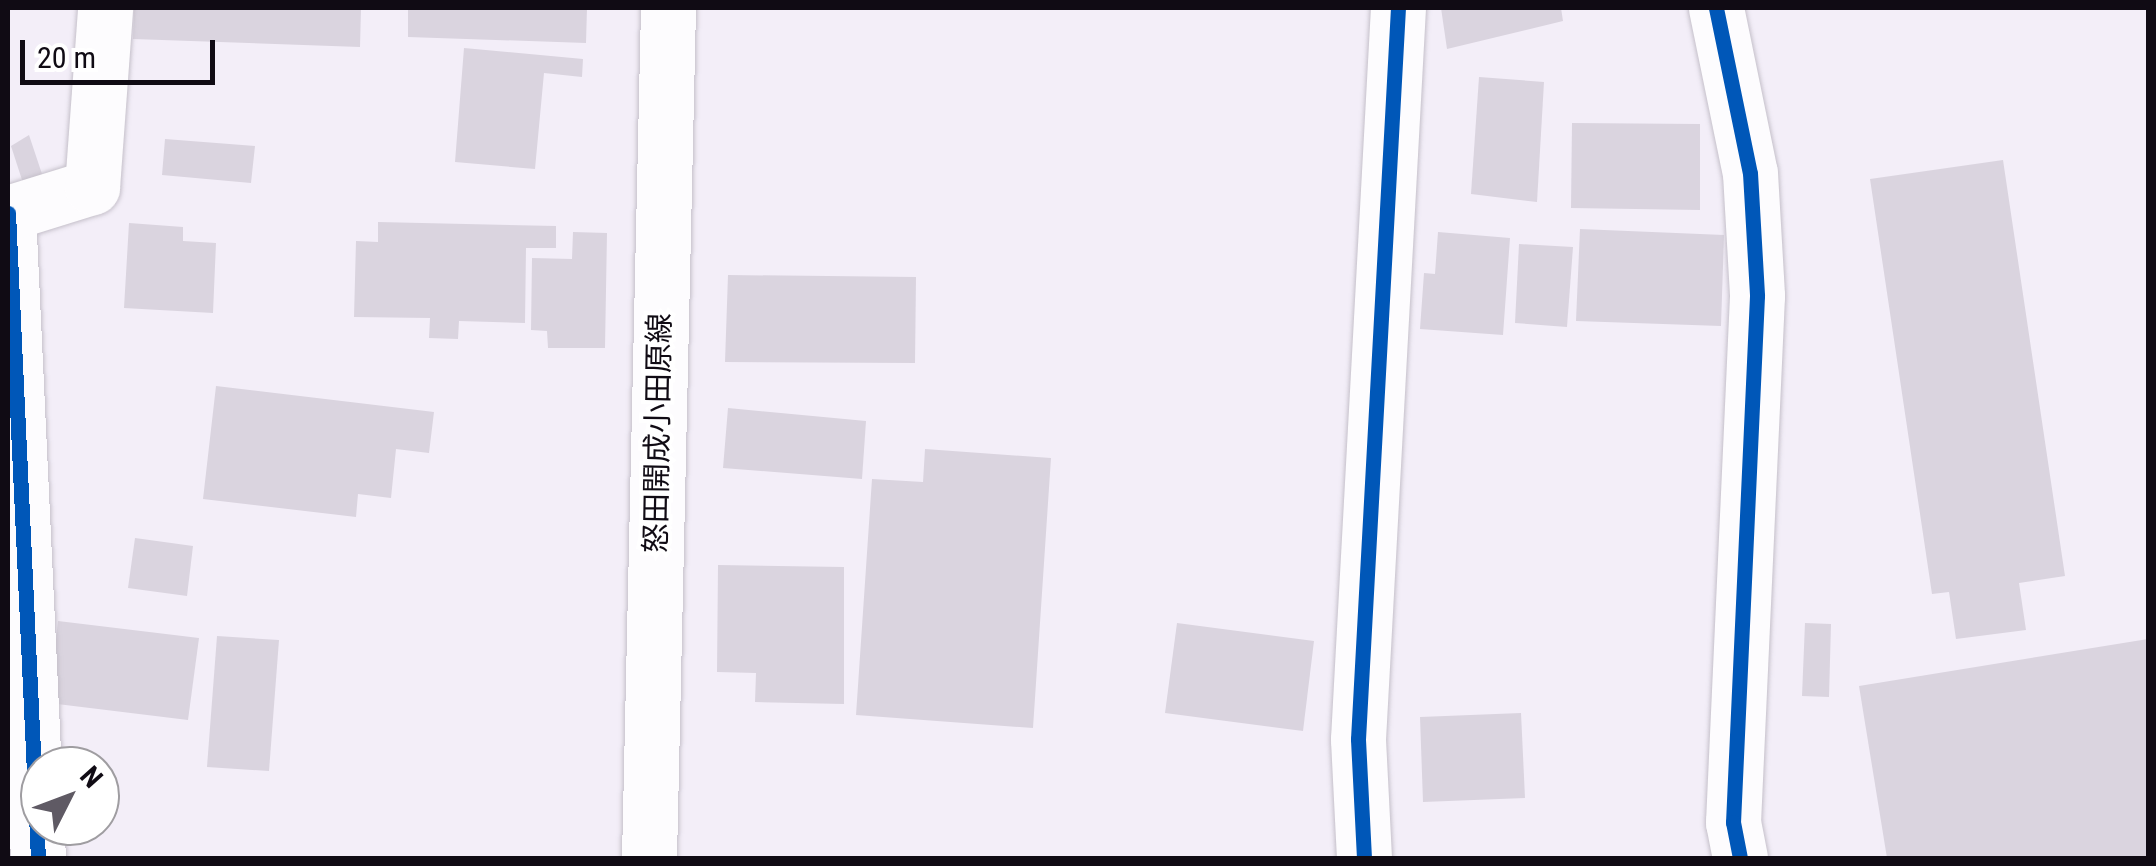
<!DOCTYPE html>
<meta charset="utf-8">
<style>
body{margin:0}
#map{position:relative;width:2156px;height:866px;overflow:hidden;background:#f3eef8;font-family:"Roboto Condensed","Noto Sans JP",sans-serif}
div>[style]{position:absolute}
.building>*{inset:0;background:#dad4df}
.roads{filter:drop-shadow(0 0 2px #c5c0ca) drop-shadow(0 0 2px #c5c0ca)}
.minor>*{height:55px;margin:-27.5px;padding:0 27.5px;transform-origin:27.5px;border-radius:27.5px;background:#fdfcfe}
.major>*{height:55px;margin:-27.5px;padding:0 27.5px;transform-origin:27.5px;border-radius:27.5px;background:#fdfcfe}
.cycleway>*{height:15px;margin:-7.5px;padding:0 7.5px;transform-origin:7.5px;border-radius:7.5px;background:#0057b8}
span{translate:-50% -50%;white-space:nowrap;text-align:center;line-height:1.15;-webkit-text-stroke:8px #fff;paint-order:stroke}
.street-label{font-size:30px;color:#100b14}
.frame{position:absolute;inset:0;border:10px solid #100b14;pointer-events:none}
.north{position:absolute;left:20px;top:746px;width:100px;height:100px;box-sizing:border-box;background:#fff;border:2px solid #9f9da1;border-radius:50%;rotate:48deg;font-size:28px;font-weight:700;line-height:40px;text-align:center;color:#100b14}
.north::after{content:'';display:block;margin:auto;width:35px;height:45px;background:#5f5a64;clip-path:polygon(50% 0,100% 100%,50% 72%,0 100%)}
.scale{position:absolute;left:20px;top:40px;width:195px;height:45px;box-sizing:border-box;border:5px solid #100b14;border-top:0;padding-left:12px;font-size:30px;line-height:35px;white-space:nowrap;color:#100b14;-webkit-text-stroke:8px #fff;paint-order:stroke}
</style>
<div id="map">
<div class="building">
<i style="clip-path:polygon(134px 8px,361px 8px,360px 47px,133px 39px)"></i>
<i style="clip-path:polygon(408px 8px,587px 8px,586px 43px,408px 37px)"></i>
<i style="clip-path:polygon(1441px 8px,1561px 8px,1563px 21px,1447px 49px)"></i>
<i style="clip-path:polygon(464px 48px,583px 59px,582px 77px,544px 73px,535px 169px,455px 162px)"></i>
<i style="clip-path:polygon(1479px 77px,1544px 82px,1537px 202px,1471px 194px)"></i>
<i style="clip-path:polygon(1572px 123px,1700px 124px,1700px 210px,1571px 208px)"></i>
<i style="clip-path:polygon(29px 135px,43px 177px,23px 183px,11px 146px)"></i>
<i style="clip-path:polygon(165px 139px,255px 146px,251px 183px,162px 175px)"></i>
<i style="clip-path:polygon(2003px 160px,2065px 576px,2019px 583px,2026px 630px,1956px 639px,1949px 592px,1932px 594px,1870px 179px)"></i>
<i style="clip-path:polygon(378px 222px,556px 226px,556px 248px,526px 248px,525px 323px,459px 321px,458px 339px,429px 338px,430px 318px,354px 317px,356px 241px,378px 242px)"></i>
<i style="clip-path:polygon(129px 223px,183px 227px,183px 241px,216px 243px,213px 313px,124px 308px)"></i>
<i style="clip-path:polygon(1580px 229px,1724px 235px,1721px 326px,1576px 321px)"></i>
<i style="clip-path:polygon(573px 232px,607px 233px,605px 348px,548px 348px,547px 331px,531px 330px,532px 258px,572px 259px)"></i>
<i style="clip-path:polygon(1438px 232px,1510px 238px,1503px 335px,1420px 329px,1424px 273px,1435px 274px)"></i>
<i style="clip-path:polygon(1519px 244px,1573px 247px,1567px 327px,1515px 323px)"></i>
<i style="clip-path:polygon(728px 275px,916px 277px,915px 363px,725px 362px)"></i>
<i style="clip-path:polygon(216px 386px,434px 412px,429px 453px,396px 449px,391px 498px,358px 494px,356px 517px,203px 499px)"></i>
<i style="clip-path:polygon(728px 408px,866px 421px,862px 479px,723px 468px)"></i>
<i style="clip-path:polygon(925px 449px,1051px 458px,1033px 728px,856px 715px,872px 479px,923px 482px)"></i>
<i style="clip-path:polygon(135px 538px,193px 546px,187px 596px,128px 588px)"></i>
<i style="clip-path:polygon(718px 565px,844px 567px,844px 704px,755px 702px,756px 673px,717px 672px)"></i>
<i style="clip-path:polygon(58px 621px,199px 638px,188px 720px,49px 703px)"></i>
<i style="clip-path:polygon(1177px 623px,1314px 641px,1303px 731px,1165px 713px)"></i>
<i style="clip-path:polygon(1805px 623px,1831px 624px,1829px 697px,1802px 696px)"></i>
<i style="clip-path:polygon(217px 636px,279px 640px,269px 771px,207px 767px)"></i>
<i style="clip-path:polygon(2148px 639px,2148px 858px,1887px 858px,1859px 686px)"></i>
<i style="clip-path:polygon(1521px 713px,1525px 798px,1423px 802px,1420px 717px)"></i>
</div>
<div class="roads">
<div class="minor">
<i style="left:1716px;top:8px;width:168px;rotate:78.4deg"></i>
<i style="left:1750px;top:173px;width:123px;rotate:86.7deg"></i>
<i style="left:1757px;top:296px;width:527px;rotate:92.61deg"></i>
<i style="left:1733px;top:822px;width:37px;rotate:79deg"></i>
<i style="left:8px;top:213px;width:646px;rotate:87.34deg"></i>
<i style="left:8px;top:213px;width:88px;rotate:-17.2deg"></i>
<i style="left:92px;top:187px;width:179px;rotate:-85.8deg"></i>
<i style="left:1364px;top:858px;width:119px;rotate:-92.9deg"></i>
<i style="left:1358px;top:739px;width:732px;rotate:-86.87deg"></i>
</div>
<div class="major">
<i style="left:649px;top:858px;width:850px;rotate:-88.72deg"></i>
</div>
</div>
<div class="cycleway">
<i style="left:1716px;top:8px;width:168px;rotate:78.4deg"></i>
<i style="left:1750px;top:173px;width:123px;rotate:86.7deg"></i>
<i style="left:1757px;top:296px;width:527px;rotate:92.61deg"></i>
<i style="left:1733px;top:822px;width:37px;rotate:79deg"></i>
<i style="left:8px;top:213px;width:646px;rotate:87.34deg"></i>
<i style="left:1364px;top:858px;width:119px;rotate:-92.9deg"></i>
<i style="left:1358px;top:739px;width:732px;rotate:-86.87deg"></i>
</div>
<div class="street-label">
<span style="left:658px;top:433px;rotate:-89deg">怒田開成小田原線</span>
</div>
<div class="frame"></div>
<div class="north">N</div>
<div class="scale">20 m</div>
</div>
